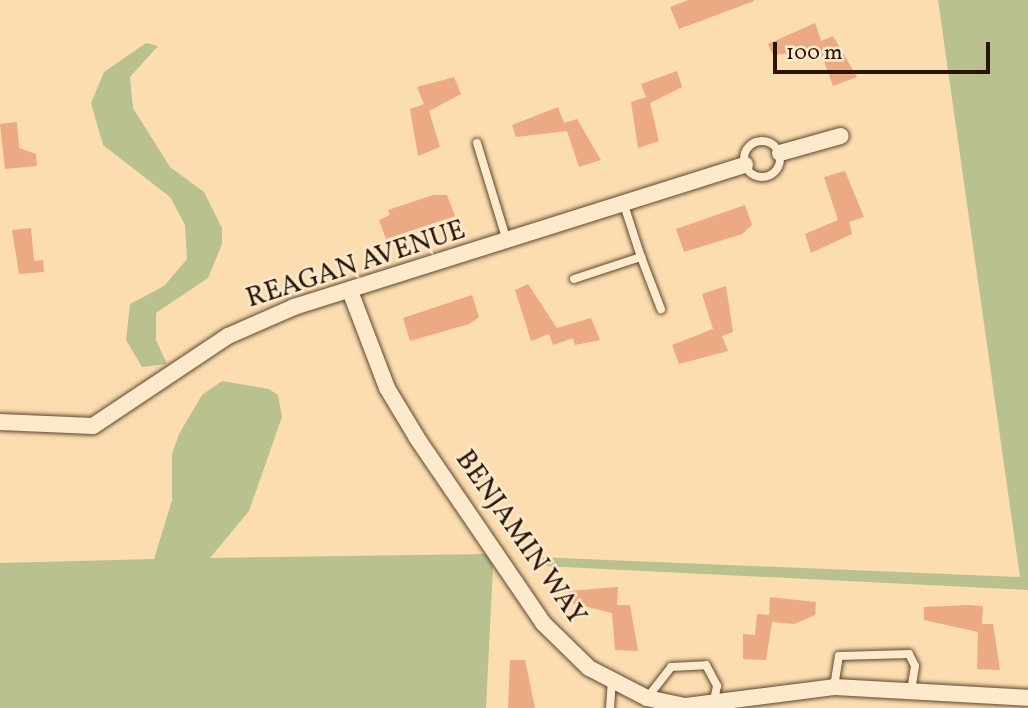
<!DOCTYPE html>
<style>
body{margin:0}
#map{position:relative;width:1028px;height:708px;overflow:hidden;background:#fcddb0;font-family:Vollkorn,serif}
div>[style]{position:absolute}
.green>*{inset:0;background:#b9c28f}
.building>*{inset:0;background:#ebaa84}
.roads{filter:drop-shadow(0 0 2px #5c462d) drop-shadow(0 0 2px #5c462d)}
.lane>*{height:8px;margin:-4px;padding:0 4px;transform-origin:4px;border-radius:4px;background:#fde9cc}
.lane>.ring{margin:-4px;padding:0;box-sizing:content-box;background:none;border:8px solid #fde9cc;border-radius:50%}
.street>*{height:16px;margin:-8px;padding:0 8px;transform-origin:8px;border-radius:8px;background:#fde9cc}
span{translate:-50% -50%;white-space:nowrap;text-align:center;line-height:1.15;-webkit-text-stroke:5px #fde9cc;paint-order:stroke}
.street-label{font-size:28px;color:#271401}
.scale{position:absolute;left:773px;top:42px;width:217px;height:32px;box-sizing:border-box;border:4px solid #271401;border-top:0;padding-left:9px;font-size:21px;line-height:24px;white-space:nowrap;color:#271401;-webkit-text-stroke:5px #fde9cc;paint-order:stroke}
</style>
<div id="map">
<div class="green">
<i style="clip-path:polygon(938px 0,1028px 0,1028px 590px,543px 566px,536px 557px,1020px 577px)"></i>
<i style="clip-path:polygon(146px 43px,158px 46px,130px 77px,133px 108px,170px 167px,204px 192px,222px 228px,222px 244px,208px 278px,156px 313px,156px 340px,167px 364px,142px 367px,126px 340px,130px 304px,164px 286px,187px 259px,185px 225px,170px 197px,103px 145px,91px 103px,104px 72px)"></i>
<i style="clip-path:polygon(222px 381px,269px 389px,278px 395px,282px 417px,249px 511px,210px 558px,487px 554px,493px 567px,486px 708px,0 708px,0 563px,154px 559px,172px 500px,172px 454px,179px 434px,202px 395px)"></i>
</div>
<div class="building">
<i style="clip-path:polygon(688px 0,754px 0,754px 1px,679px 29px,670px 7px)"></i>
<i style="clip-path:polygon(815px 23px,821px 41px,833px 36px,857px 77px,833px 86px,820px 50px,773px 55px,768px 44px)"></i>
<i style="clip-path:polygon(677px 71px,682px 87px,650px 103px,659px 141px,638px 148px,631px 102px,646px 97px,641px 84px)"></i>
<i style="clip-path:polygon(454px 77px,461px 94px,429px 111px,440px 147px,418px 156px,410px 109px,424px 104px,417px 87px)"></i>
<i style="clip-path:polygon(558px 107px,564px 123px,577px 119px,601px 160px,579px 167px,567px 131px,516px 137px,512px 125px)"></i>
<i style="clip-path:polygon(17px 122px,19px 148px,36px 154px,37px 166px,5px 169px,0 124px)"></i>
<i style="clip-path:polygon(845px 171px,864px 217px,849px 222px,852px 234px,811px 253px,805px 234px,838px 220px,824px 177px)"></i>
<i style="clip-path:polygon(433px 195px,447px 195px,455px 216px,386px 239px,379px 220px,390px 215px,388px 210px)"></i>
<i style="clip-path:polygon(745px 205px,752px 225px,742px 234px,684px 252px,676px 229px)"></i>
<i style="clip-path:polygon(31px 228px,34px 261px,43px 260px,44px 272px,19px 274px,12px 230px)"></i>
<i style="clip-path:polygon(528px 284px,557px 328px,591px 318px,600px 340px,575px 345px,573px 338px,553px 345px,549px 334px,531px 341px,515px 290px)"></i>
<i style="clip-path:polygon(726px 286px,733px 332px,722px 336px,728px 351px,679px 364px,672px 345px,713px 329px,702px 294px)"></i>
<i style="clip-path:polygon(472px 295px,479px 317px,469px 324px,410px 341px,403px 318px)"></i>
<i style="clip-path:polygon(618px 587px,617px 605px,630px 605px,638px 651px,615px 650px,612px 613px,568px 602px,569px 591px)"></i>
<i style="clip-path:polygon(770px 597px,816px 602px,815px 615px,794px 624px,772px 622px,766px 660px,743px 659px,743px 634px,755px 635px,757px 614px,769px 615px)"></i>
<i style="clip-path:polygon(968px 605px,983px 606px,982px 624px,993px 624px,1000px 670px,977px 669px,978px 632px,924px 620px,924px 607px)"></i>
<i style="clip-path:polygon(510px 660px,525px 660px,535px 708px,508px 708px)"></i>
</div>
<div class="roads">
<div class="lane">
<i class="ring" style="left:744px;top:141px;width:28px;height:28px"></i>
<i style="left:477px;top:143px;width:102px;rotate:73deg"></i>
<i style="left:625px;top:208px;width:52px;rotate:71.9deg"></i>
<i style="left:574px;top:279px;width:71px;rotate:-18.2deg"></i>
<i style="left:641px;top:257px;width:56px;rotate:69deg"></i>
<i style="left:834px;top:687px;width:31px;rotate:-81deg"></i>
<i style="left:839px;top:656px;width:70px;rotate:-1.6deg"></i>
<i style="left:909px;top:654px;width:13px;rotate:63deg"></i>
<i style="left:915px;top:666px;width:26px;rotate:99deg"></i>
<i style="left:647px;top:698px;width:39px;rotate:-52deg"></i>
<i style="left:671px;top:667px;width:35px;rotate:-3deg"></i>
<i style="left:706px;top:665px;width:24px;rotate:62deg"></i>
<i style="left:717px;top:686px;width:19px;rotate:102deg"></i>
<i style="left:610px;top:708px;width:26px;rotate:-86deg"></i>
</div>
<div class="street">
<i style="left:780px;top:153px;width:63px;rotate:-15.6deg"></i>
<i style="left:350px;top:291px;width:104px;rotate:69.1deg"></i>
<i style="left:387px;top:388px;width:58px;rotate:59deg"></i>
<i style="left:417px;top:438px;width:224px;rotate:55.7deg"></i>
<i style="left:543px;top:623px;width:64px;rotate:44.4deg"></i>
<i style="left:589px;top:668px;width:65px;rotate:27.3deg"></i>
<i style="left:647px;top:698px;width:40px;rotate:12deg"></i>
<i style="left:686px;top:706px;width:149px;rotate:-7.3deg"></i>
<i style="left:834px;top:687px;width:194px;rotate:3.2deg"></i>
<i style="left:0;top:422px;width:93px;rotate:2.5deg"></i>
<i style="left:93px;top:426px;width:162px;rotate:-33.7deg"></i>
<i style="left:228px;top:336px;width:72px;rotate:-23.7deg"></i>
<i style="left:294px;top:307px;width:473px;rotate:-17.5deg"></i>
</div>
</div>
<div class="street-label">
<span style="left:356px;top:265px;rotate:-18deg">REAGAN AVENUE</span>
<span style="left:520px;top:538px;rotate:55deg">BENJAMIN WAY</span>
</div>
<div class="scale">100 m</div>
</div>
